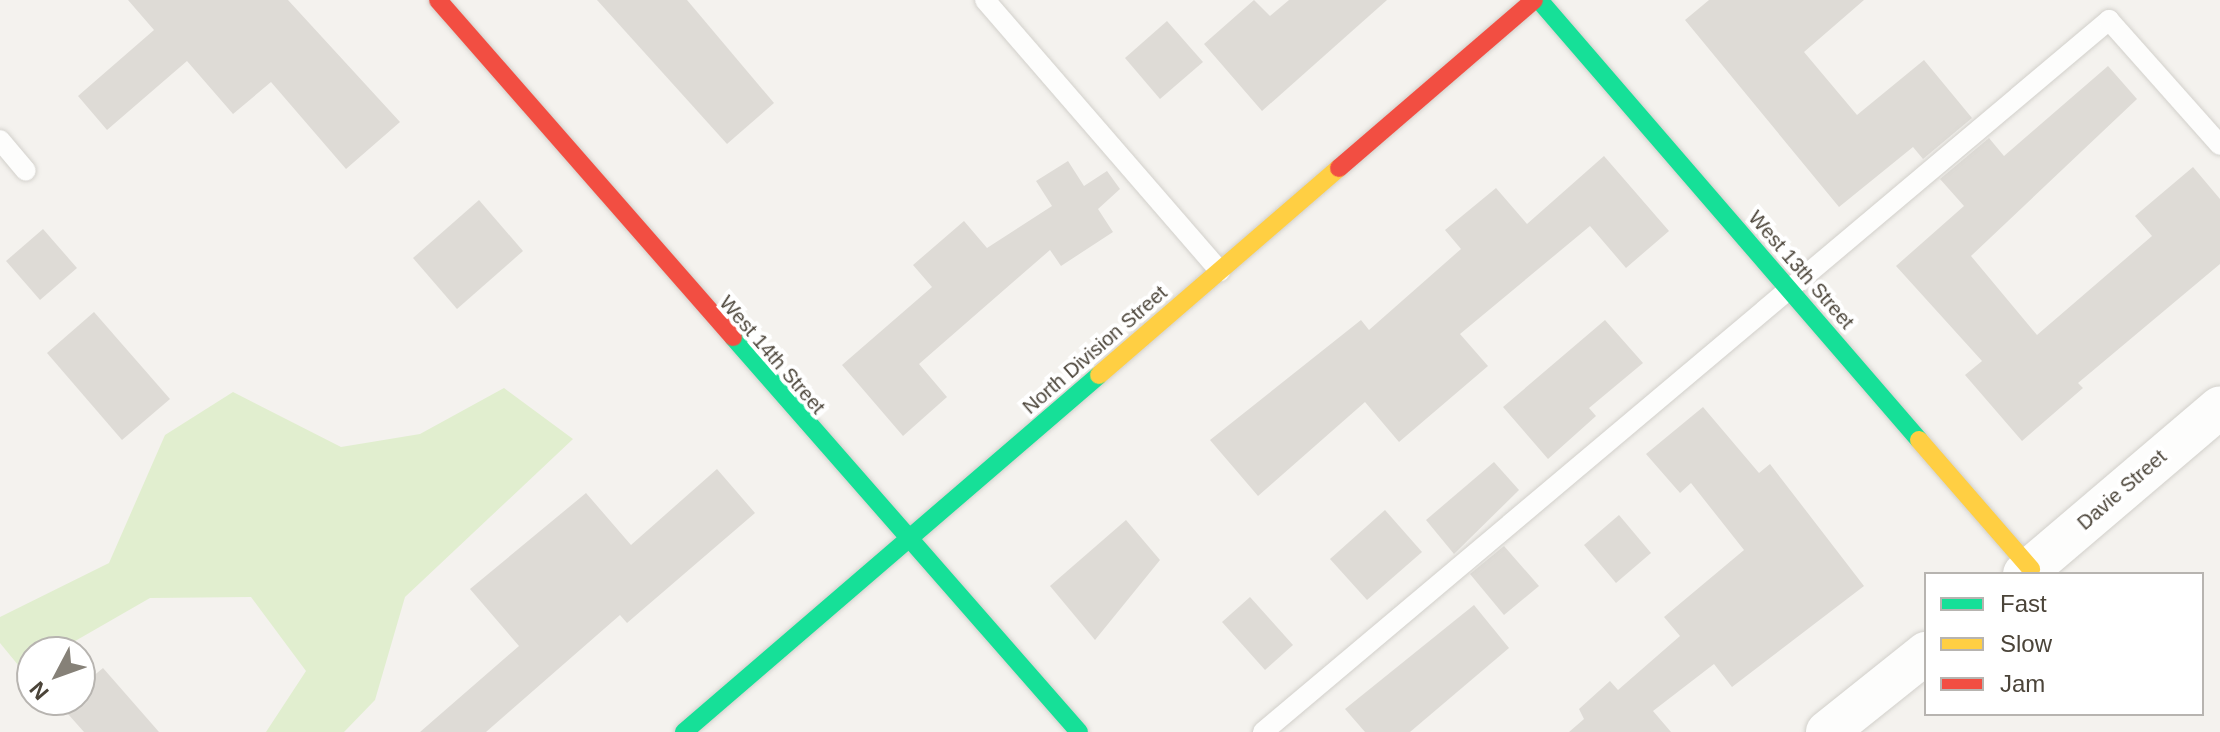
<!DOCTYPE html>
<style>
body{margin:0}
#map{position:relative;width:2220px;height:732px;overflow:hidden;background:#f4f2ee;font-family:Helvetica,sans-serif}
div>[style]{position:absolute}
.green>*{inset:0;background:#e1eecf}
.building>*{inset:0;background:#dedbd6}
.roads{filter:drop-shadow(0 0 2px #d2d0cb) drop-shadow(0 0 2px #d2d0cb)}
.lane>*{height:20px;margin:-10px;padding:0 10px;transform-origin:10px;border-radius:10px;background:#fdfdfc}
.street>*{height:42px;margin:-21px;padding:0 21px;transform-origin:21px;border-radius:21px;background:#fdfdfc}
.fast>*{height:18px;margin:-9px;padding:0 9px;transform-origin:9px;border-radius:9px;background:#16e098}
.slow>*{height:18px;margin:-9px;padding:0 9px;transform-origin:9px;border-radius:9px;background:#ffcf43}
.jam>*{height:18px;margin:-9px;padding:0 9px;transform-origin:9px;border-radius:9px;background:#f24e42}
span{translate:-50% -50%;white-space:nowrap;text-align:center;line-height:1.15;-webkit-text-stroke:8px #fff;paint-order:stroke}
.street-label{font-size:20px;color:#4b4439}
.legend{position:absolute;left:1924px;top:572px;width:280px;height:144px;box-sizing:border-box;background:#fff;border:2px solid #b7b4b0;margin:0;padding:10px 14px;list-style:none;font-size:24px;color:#4b4439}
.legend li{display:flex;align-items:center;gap:16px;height:40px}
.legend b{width:40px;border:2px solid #b7b4b0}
.north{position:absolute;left:16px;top:636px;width:80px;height:80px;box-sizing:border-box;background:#fff;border:2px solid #b7b4b0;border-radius:50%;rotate:229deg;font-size:22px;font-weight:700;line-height:32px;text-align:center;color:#4b4439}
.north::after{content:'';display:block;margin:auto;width:28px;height:36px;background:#868178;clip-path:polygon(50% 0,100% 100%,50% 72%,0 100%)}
</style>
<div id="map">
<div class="green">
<i style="clip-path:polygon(504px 388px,573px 439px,405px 597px,375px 700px,344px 732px,266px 732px,306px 671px,251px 597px,150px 598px,56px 652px,32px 652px,32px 666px,23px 671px,0 643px,0 617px,109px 563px,165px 435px,233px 392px,341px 447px,420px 434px)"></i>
</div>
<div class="building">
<i style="clip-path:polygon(128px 0,288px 0,400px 122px,346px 169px,271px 82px,233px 114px,187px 61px,107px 130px,78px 96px,154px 30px)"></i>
<i style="clip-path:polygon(597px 0,687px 0,774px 103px,727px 144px)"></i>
<i style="clip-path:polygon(1254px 0,1270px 16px,1289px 0,1387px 0,1262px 111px,1204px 44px)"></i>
<i style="clip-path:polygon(1709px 0,1864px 0,1804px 52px,1857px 115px,1924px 60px,1972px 118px,1923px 159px,1913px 147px,1839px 207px,1685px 20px)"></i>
<i style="clip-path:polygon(1167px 21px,1203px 62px,1160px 99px,1125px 58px)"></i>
<i style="clip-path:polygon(2108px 66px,2137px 99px,1971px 256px,2037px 335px,2152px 236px,2135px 216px,2193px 167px,2220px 199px,2220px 264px,2078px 383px,2083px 388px,2022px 441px,1965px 375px,1982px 361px,1896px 266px,1964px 206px,1940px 179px,1989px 138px,2004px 156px)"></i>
<i style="clip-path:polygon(1604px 156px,1669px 231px,1626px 268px,1590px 226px,1460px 334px,1488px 366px,1399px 442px,1365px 402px,1258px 496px,1210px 440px,1361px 320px,1369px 330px,1461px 249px,1445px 230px,1496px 188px,1527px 224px)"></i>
<i style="clip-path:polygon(1068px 161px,1084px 186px,1107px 171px,1120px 189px,1098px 209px,1113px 232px,1061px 266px,1050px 250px,919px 364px,947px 397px,903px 436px,842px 365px,932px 287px,913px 265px,964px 221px,987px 248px,1052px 206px,1036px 181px)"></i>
<i style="clip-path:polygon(479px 200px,523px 251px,457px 309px,413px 258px)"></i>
<i style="clip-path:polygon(43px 229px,77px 268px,40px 300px,6px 261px)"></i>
<i style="clip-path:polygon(94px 312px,170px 399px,122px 440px,47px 353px)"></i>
<i style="clip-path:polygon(1605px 320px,1643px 363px,1589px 408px,1596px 416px,1548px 459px,1503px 407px)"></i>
<i style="clip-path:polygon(1703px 407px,1759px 473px,1770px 464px,1864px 586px,1732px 687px,1714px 664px,1653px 711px,1671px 732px,1569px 732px,1584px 719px,1579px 709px,1610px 681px,1618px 690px,1680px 636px,1664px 617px,1744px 550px,1691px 483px,1680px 493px,1646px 454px)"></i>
<i style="clip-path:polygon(1494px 462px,1519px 490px,1454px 554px,1426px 520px)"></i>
<i style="clip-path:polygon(717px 469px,755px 513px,627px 623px,620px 615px,486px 732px,420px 732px,519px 646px,470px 589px,586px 493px,631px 545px)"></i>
<i style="clip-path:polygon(1385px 510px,1422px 552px,1367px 600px,1330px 559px)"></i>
<i style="clip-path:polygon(1619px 515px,1651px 553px,1616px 583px,1584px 545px)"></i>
<i style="clip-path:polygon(1126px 520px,1160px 560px,1095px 640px,1050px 586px)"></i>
<i style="clip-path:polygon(1504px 546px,1539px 586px,1504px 615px,1470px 574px)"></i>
<i style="clip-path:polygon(1250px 597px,1293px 645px,1265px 670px,1222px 622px)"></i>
<i style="clip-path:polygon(1474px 605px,1509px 648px,1410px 732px,1365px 732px,1345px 709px)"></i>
<i style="clip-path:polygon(103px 668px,159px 732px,84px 732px,60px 705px,80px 700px,80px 687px)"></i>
</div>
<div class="roads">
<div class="lane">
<i style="left:985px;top:0;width:359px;rotate:49.1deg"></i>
<i style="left:0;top:140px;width:40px;rotate:50deg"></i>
<i style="left:1263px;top:732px;width:1106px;rotate:-40.08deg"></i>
<i style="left:2109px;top:20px;width:167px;rotate:48.4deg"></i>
</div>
<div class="street">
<i style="left:2024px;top:574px;width:257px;rotate:-40.4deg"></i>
<i style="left:1827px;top:732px;width:127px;rotate:-38.6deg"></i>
</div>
<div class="fast">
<i style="left:1539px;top:0;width:581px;rotate:49.18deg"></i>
<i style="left:733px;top:337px;width:525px;rotate:48.78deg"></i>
<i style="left:684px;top:732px;width:547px;rotate:-40.7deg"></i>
</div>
<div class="slow">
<i style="left:1099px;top:375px;width:317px;rotate:-40.8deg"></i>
<i style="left:1919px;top:440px;width:171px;rotate:49deg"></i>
</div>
<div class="jam">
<i style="left:438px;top:0;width:448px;rotate:48.8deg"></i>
<i style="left:1339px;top:168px;width:257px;rotate:-40.7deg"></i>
</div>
</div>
<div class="street-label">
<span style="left:1801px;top:270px;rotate:49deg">West 13th Street</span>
<span style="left:1095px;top:350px;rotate:-41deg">North Division Street</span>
<span style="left:772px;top:355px;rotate:49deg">West 14th Street</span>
<span style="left:2122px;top:490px;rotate:-41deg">Davie Street</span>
</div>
<ul class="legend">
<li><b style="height:10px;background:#16e098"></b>Fast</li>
<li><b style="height:10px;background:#ffcf43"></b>Slow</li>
<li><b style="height:10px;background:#f24e42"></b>Jam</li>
</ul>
<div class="north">N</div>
</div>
